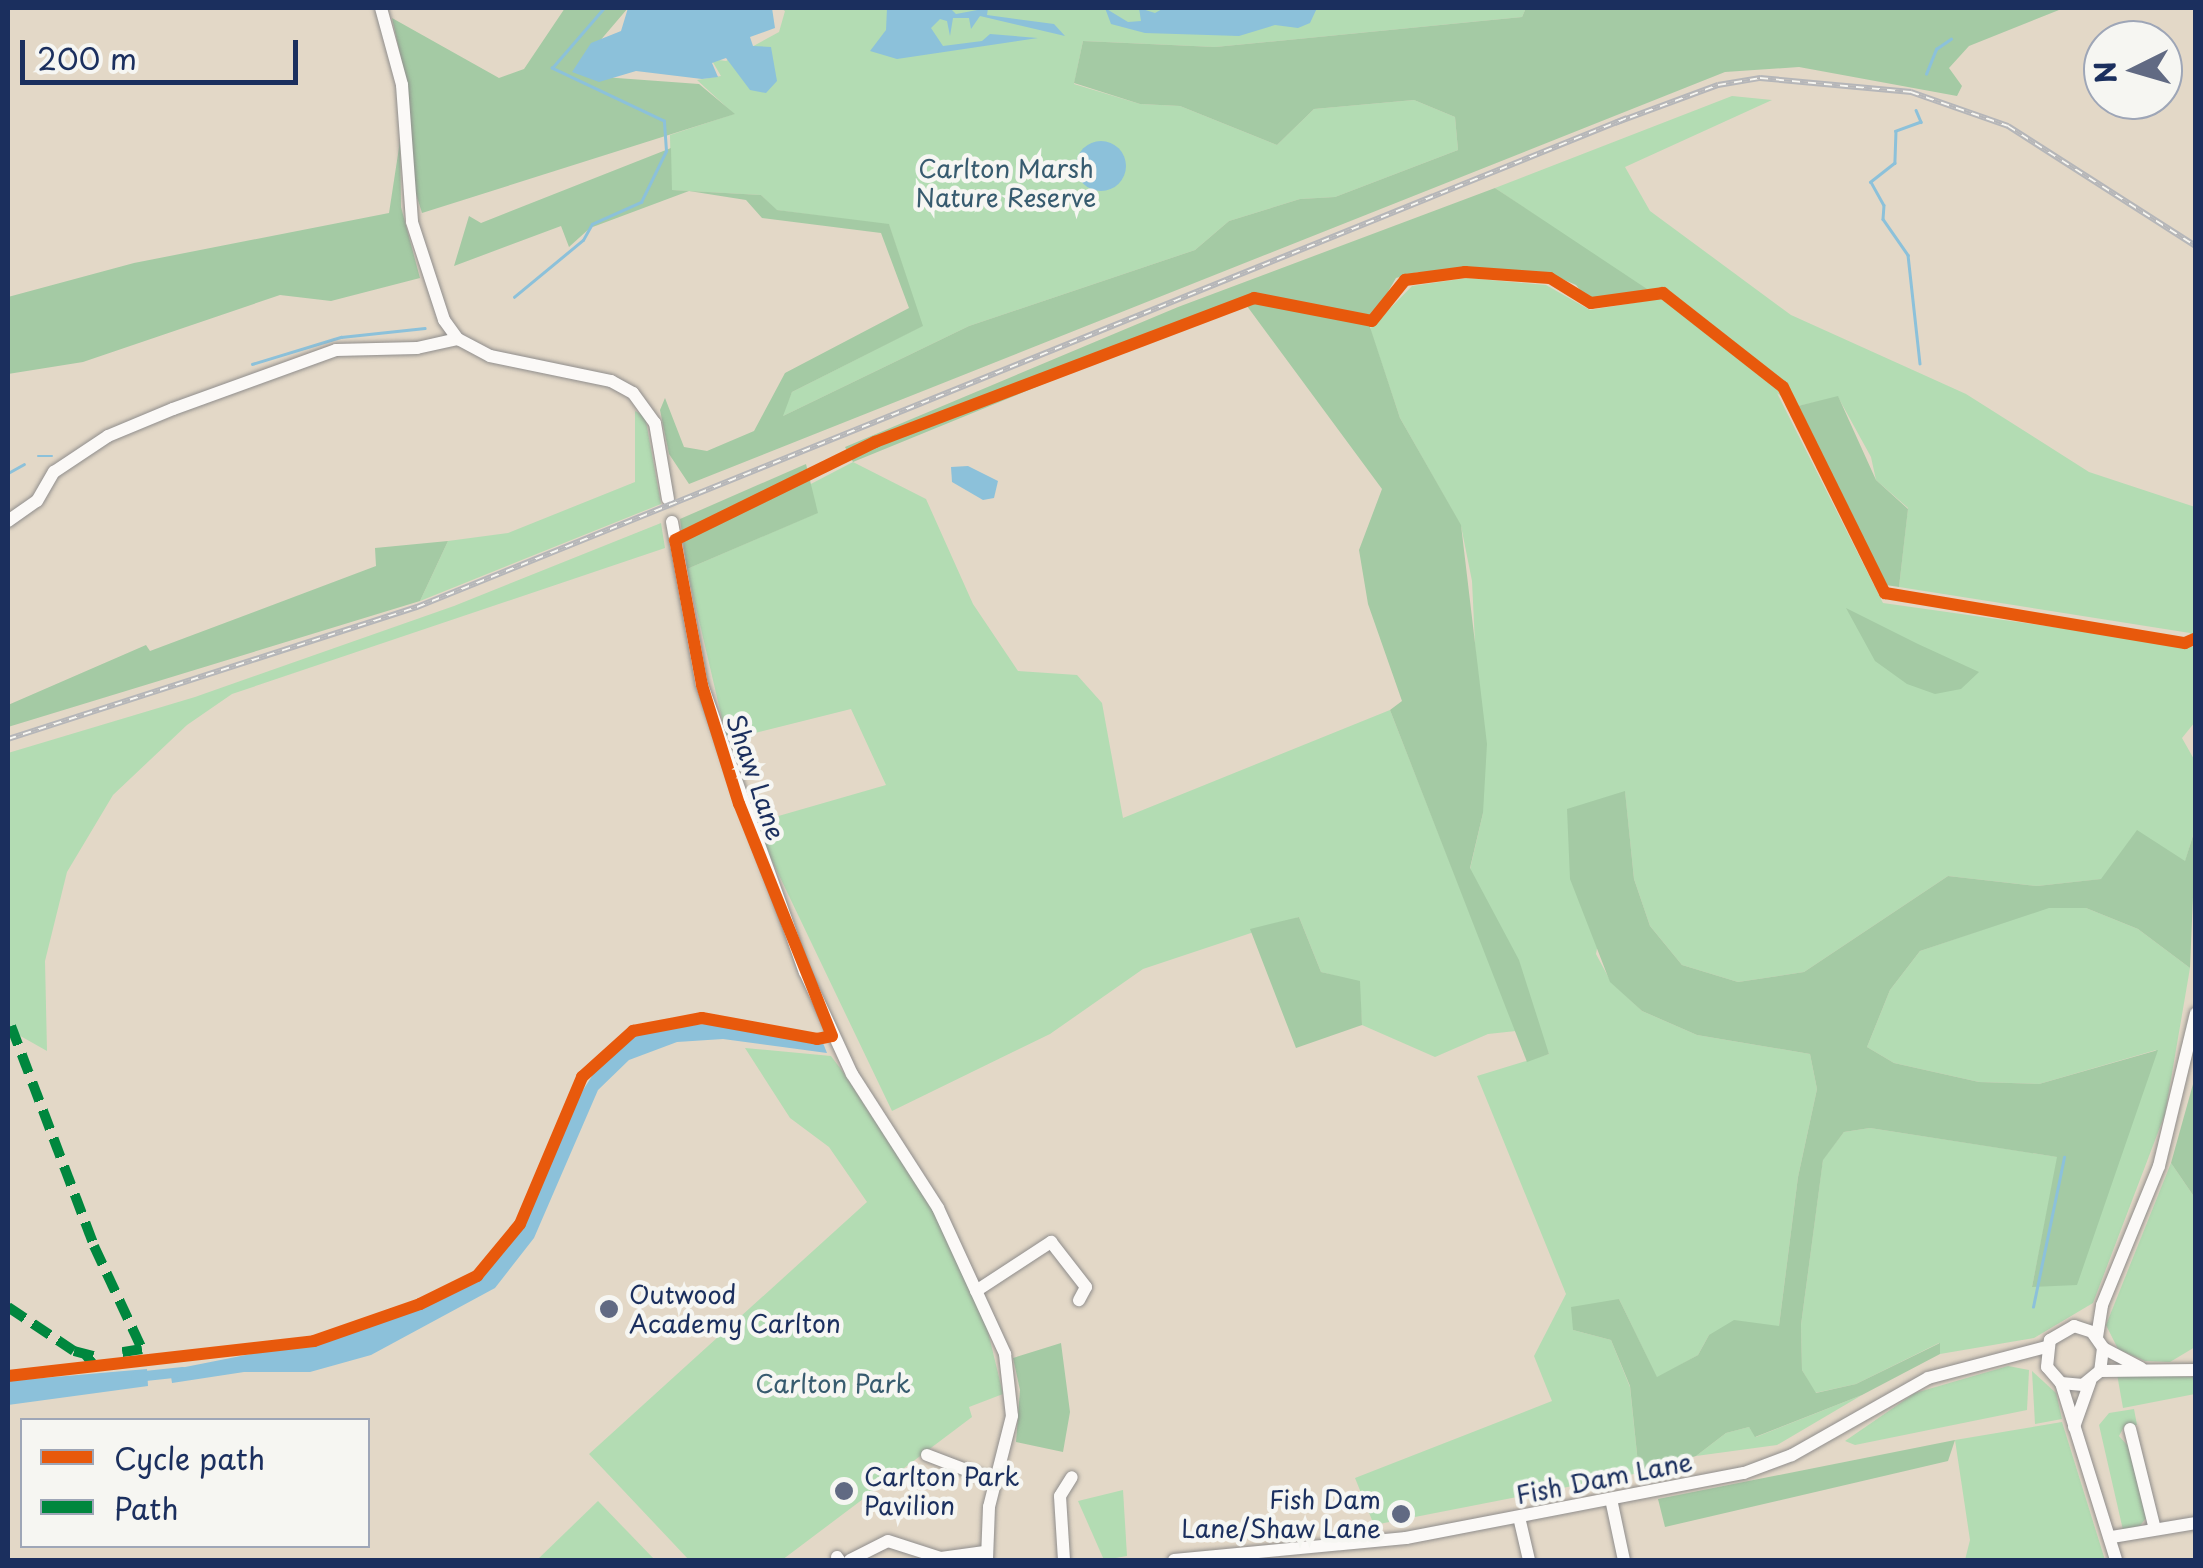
<!DOCTYPE html>
<style>
body{margin:0}
#map{position:relative;width:2203px;height:1568px;overflow:hidden;background:#e3d8c7;font-family:"Playpen Sans",sans-serif}
div>[style]{position:absolute}
.green>*{inset:0;background:#b3dcb3}
.forest>*{inset:0;background:#a4caa4}
.water>*{inset:0;background:#8cc1da}
.round{border-radius:50%}
.stream>*{height:2.5px;margin:-1.25px;padding:0 1.25px;transform-origin:1.25px;border-radius:1.25px;background:#8cc1da}
.canal>*{height:10px;margin:-5px;padding:0 5px;transform-origin:5px;border-radius:5px;background:#8cc1da}
.roads{filter:drop-shadow(0 0 2px #8f8d8c) drop-shadow(0 0 2px #8f8d8c)}
.minor>*{height:12px;margin:-6px;padding:0 6px;transform-origin:6px;border-radius:6px;background:#fbf9f7}
.rail>*{height:6px;margin-top:-3px;transform-origin:0;background:repeating-linear-gradient(90deg,#f6f6f2 0 8px,#b5b6b9 0 16px);box-sizing:border-box;border-block:2px solid #b5b6b9}
.quiet>*{height:10px;margin-top:-5px;transform-origin:0;background:repeating-linear-gradient(90deg,#00873e 0 20px,transparent 0 30px)}
.cycleway>*{height:12px;margin:-6px;padding:0 6px;transform-origin:6px;border-radius:6px;background:#e8590c}
.dots>*{width:28px;height:28px;translate:-50% -50%;box-sizing:border-box;border:5px solid #f6f6f2;border-radius:50%}
span{translate:-50% -50%;white-space:nowrap;text-align:center;line-height:1.15;-webkit-text-stroke:9px #f6f6f2;paint-order:stroke}
.park-label{font-size:25px;color:#375b6f}
.street-label{font-size:25px;color:#1b2f5e}
.poi-label{font-size:25px;color:#1b2f5e}
.left{translate:0 -50%;text-align:left}
.right{translate:-100% -50%;text-align:right}
.frame{position:absolute;inset:0;border:10px solid #1b2f5e;pointer-events:none}
.legend{position:absolute;left:20px;top:1418px;width:350px;height:130px;box-sizing:border-box;background:#f6f6f2;border:2px solid #9ea6b7;margin:0;padding:12px 18px;list-style:none;font-size:30px;color:#1b2f5e}
.legend li{display:flex;align-items:center;gap:20px;height:50px}
.legend b{width:50px;border:2px solid #9ea6b7}
.north{position:absolute;left:2083px;top:20px;width:100px;height:100px;box-sizing:border-box;background:#f6f6f2;border:2px solid #9ea6b7;border-radius:50%;rotate:265deg;font-size:28px;font-weight:700;line-height:40px;text-align:center;color:#1b2f5e}
.north::after{content:'';display:block;margin:auto;width:35px;height:45px;background:#616a83;clip-path:polygon(50% 0,100% 100%,50% 72%,0 100%)}
.scale{position:absolute;left:20px;top:40px;width:278px;height:45px;box-sizing:border-box;border:5px solid #1b2f5e;border-top:0;padding-left:12px;font-size:30px;line-height:35px;white-space:nowrap;color:#1b2f5e;-webkit-text-stroke:8px #f6f6f2;paint-order:stroke}
</style>
<div id="map">
<div class="green">
<i style="clip-path:polygon(780px 8px,1526px 8px,1522px 17px,1215px 47px,1083px 41px,1074px 84px,1140px 104px,1180px 106px,1277px 145px,1314px 109px,1414px 100px,1455px 117px,1458px 150px,1335px 197px,1300px 199px,1229px 221px,1195px 250px,969px 326px,781px 417px,792px 392px,922px 326px,889px 225px,776px 210px,761px 195px,671px 190px,670px 135px,734px 114px,697px 80px,721px 76px,711px 59px,726px 61px,779px 32px,785px 11px)"></i>
<i style="clip-path:polygon(evenodd,1732px 96px,1772px 100px,1625px 167px,1650px 211px,1791px 315px,1966px 394px,2089px 472px,2195px 507px,2195px 722px,2182px 738px,2195px 761px,2196px 825px,2185px 862px,2137px 831px,2102px 879px,2037px 886px,1948px 876px,1804px 972px,1738px 982px,1682px 965px,1650px 926px,1634px 879px,1625px 792px,1596px 954px,1611px 982px,1642px 1011px,1697px 1035px,1810px 1054px,1817px 1089px,1798px 1177px,1779px 1326px,1709px 1335px,1698px 1355px,1657px 1378px,1619px 1299px,1573px 1330px,1611px 1340px,1630px 1387px,1639px 1473px,1374px 1525px,1355px 1478px,1552px 1401px,1534px 1356px,1566px 1294px,1477px 1076px,1549px 1054px,1470px 869px,1483px 813px,1472px 581px,1461px 526px,1400px 418px,1370px 329px,1412px 286px,1467px 278px,1546px 285px,1590px 310px,1658px 299px,1495px 188px,1732px 96px,1777px 393px,1794px 407px,1838px 397px,1871px 457px,1876px 480px,1908px 508px,1899px 587px,2190px 633px,2194px 647px,1883px 603px,1777px 393px)"></i>
<i style="clip-path:polygon(635px 411px,645px 416px,661px 504px,420px 601px,448px 541px,508px 533px,635px 482px)"></i>
<i style="clip-path:polygon(853px 462px,926px 499px,973px 604px,1018px 671px,1077px 675px,1102px 703px,1123px 818px,1390px 710px,1516px 1031px,1488px 1034px,1435px 1057px,1362px 1025px,1359px 982px,1321px 972px,1299px 917px,1143px 969px,1050px 1034px,892px 1111px,754px 823px,886px 785px,851px 709px,727px 740px,687px 569px,817px 513px,807px 486px)"></i>
<i style="clip-path:polygon(661px 523px,665px 548px,232px 694px,187px 725px,113px 795px,67px 872px,45px 961px,47px 1051px,8px 1029px,8px 753px,195px 697px,454px 606px)"></i>
<i style="clip-path:polygon(2049px 907px,2086px 908px,2138px 929px,2190px 968px,2165px 1114px,2093px 1303px,2034px 1338px,1940px 1354px,1939px 1343px,1856px 1384px,1815px 1393px,1802px 1370px,1801px 1325px,1823px 1159px,1844px 1132px,1870px 1128px,2058px 1157px,2032px 1287px,2128px 1125px,2156px 1050px,2039px 1084px,1979px 1082px,1894px 1063px,1867px 1047px,1890px 990px,1920px 951px)"></i>
<i style="clip-path:polygon(745px 1048px,831px 1056px,843px 1072px,945px 1229px,984px 1315px,1003px 1394px,969px 1407px,972px 1417px,782px 1560px,689px 1560px,589px 1454px,867px 1202px,829px 1147px,790px 1118px)"></i>
<i style="clip-path:polygon(2171px 1163px,2195px 1198px,2195px 1347px,2170px 1362px,2145px 1361px,2118px 1349px,2106px 1325px)"></i>
<i style="clip-path:polygon(2008px 1366px,2029px 1370px,2027px 1410px,1855px 1445px,1845px 1441px,1915px 1393px)"></i>
<i style="clip-path:polygon(2032px 1371px,2056px 1393px,2062px 1419px,2035px 1424px)"></i>
<i style="clip-path:polygon(2117px 1374px,2195px 1377px,2195px 1394px,2123px 1408px)"></i>
<i style="clip-path:polygon(1862px 1395px,1777px 1445px,1696px 1456px,1726px 1433px,1749px 1427px,1756px 1437px)"></i>
<i style="clip-path:polygon(2134px 1409px,2137px 1425px,2125px 1425px,2119px 1436px,2128px 1446px,2146px 1518px,2139px 1527px,2123px 1530px,2099px 1425px,2109px 1413px)"></i>
<i style="clip-path:polygon(2062px 1422px,2105px 1560px,1965px 1560px,1970px 1540px,1955px 1440px)"></i>
<i style="clip-path:polygon(1123px 1490px,1127px 1556px,1104px 1560px,1078px 1501px)"></i>
<i style="clip-path:polygon(598px 1501px,655px 1560px,537px 1560px)"></i>
</div>
<div class="forest">
<i style="clip-path:polygon(565px 8px,628px 8px,581px 63px,603px 77px,699px 84px,735px 114px,422px 213px,413px 184px,408px 90px,392px 18px,499px 78px,524px 69px)"></i>
<i style="clip-path:polygon(1526px 8px,2064px 8px,1969px 46px,1949px 68px,1962px 86px,1957px 96px,1799px 67px,1725px 72px,689px 484px,669px 454px,660px 410px,665px 398px,684px 447px,707px 451px,754px 431px,785px 373px,909px 308px,881px 233px,762px 218px,746px 200px,689px 191px,590px 228px,569px 247px,561px 226px,454px 266px,469px 216px,481px 223px,671px 148px,672px 190px,761px 195px,777px 210px,889px 224px,923px 326px,792px 392px,783px 416px,969px 326px,1195px 250px,1229px 221px,1300px 199px,1335px 197px,1458px 150px,1455px 117px,1414px 100px,1314px 109px,1277px 145px,1180px 106px,1140px 104px,1074px 83px,1083px 41px,1215px 47px,1522px 17px)"></i>
<i style="clip-path:polygon(400px 141px,401px 207px,420px 278px,331px 301px,280px 295px,83px 362px,8px 374px,8px 297px,134px 263px,389px 213px)"></i>
<i style="clip-path:polygon(1495px 188px,1647px 289px,1591px 303px,1576px 285px,1551px 274px,1418px 272px,1396px 278px,1369px 324px,1400px 418px,1461px 525px,1487px 744px,1483px 813px,1470px 868px,1519px 960px,1549px 1054px,1527px 1062px,1390px 710px,1402px 701px,1368px 604px,1359px 550px,1382px 489px,1244px 302px,853px 462px,845px 447px,1178px 307px)"></i>
<i style="clip-path:polygon(1838px 396px,1876px 480px,1908px 509px,1899px 587px,1879px 584px,1794px 407px)"></i>
<i style="clip-path:polygon(806px 464px,818px 513px,687px 569px,680px 519px)"></i>
<i style="clip-path:polygon(448px 541px,420px 601px,8px 727px,8px 705px,146px 645px,150px 651px,376px 566px,375px 548px)"></i>
<i style="clip-path:polygon(1846px 608px,1918px 644px,1979px 672px,1961px 689px,1935px 694px,1907px 684px,1875px 661px)"></i>
<i style="clip-path:polygon(1625px 791px,1634px 879px,1650px 926px,1682px 965px,1738px 982px,1804px 972px,1948px 876px,2037px 886px,2101px 879px,2137px 830px,2185px 861px,2196px 826px,2190px 968px,2138px 929px,2086px 908px,2049px 908px,1920px 951px,1890px 990px,1867px 1047px,1894px 1063px,1979px 1082px,2039px 1084px,2158px 1050px,2077px 1285px,2032px 1287px,2057px 1157px,1870px 1128px,1844px 1132px,1823px 1160px,1801px 1325px,1802px 1370px,1816px 1393px,1856px 1384px,1940px 1343px,1940px 1354px,1862px 1395px,1755px 1437px,1749px 1427px,1726px 1433px,1696px 1456px,1639px 1473px,1630px 1386px,1611px 1340px,1573px 1330px,1571px 1307px,1619px 1299px,1657px 1377px,1698px 1355px,1709px 1335px,1734px 1320px,1779px 1326px,1798px 1177px,1817px 1089px,1810px 1054px,1697px 1035px,1642px 1011px,1610px 982px,1570px 879px,1567px 809px)"></i>
<i style="clip-path:polygon(1299px 917px,1321px 972px,1360px 981px,1362px 1025px,1296px 1048px,1250px 929px)"></i>
<i style="clip-path:polygon(2195px 1077px,2195px 1198px,2171px 1163px)"></i>
<i style="clip-path:polygon(1061px 1343px,1070px 1412px,1063px 1452px,1016px 1442px,1020px 1390px,1013px 1358px)"></i>
<i style="clip-path:polygon(1955px 1440px,1948px 1461px,1665px 1527px,1658px 1499px)"></i>
</div>
<div class="water">
<i style="clip-path:polygon(628px 8px,772px 8px,775px 28px,750px 37px,753px 46px,771px 47px,777px 81px,766px 93px,750px 90px,726px 58px,712px 63px,718px 77px,702px 79px,636px 71px,599px 82px,572px 72px,591px 43px,621px 31px)"></i>
<i style="clip-path:polygon(887px 8px,950px 8px,956px 14px,988px 8px,987px 15px,1054px 24px,1065px 36px,980px 16px,971px 29px,969px 18px,953px 18px,950px 36px,947px 21px,940px 19px,931px 28px,943px 46px,982px 41px,990px 34px,1038px 38px,897px 59px,870px 51px,886px 30px)"></i>
<i style="clip-path:polygon(1105px 8px,1128px 22px,1141px 21px,1139px 8px,1155px 13px,1164px 8px,1317px 8px,1310px 23px,1298px 28px,1275px 25px,1239px 36px,1145px 33px,1111px 24px)"></i>
<i class="round" style="left:1076px;top:141px;width:50px;height:50px"></i>
<i style="clip-path:polygon(968px 466px,998px 481px,994px 498px,983px 500px,952px 482px,951px 467px)"></i>
<i style="clip-path:polygon(704px 1024px,823px 1043px,827px 1053px,723px 1039px,677px 1042px,629px 1060px,598px 1090px,534px 1238px,495px 1288px,371px 1355px,310px 1372px,244px 1372px,172px 1383px,170px 1370px,347px 1335px,468px 1282px,525px 1224px,571px 1109px,606px 1054px,643px 1031px)"></i>
<i style="clip-path:polygon(147px 1369px,148px 1386px,8px 1405px,8px 1381px)"></i>
</div>
<div class="stream">
<i style="left:1926px;top:74px;width:27px;rotate:-68deg"></i>
<i style="left:1936px;top:49px;width:18px;rotate:-34deg"></i>
<i style="left:1916px;top:110px;width:13px;rotate:67deg"></i>
<i style="left:1921px;top:122px;width:27px;rotate:160deg"></i>
<i style="left:1896px;top:131px;width:32px;rotate:92deg"></i>
<i style="left:1895px;top:163px;width:31px;rotate:142deg"></i>
<i style="left:1871px;top:182px;width:26px;rotate:61deg"></i>
<i style="left:1884px;top:205px;width:14px;rotate:94deg"></i>
<i style="left:1883px;top:219px;width:44px;rotate:55.2deg"></i>
<i style="left:1908px;top:255px;width:109px;rotate:83.7deg"></i>
<i style="left:514px;top:297px;width:89px;rotate:-39.6deg"></i>
<i style="left:583px;top:240px;width:18px;rotate:-61deg"></i>
<i style="left:592px;top:224px;width:54px;rotate:-24.2deg"></i>
<i style="left:641px;top:202px;width:57px;rotate:-63.9deg"></i>
<i style="left:666px;top:151px;width:30px;rotate:-94deg"></i>
<i style="left:664px;top:121px;width:124px;rotate:-154.7deg"></i>
<i style="left:552px;top:68px;width:79px;rotate:-49.1deg"></i>
<i style="left:252px;top:364px;width:93px;rotate:-16.9deg"></i>
<i style="left:341px;top:337px;width:84px;rotate:-6.1deg"></i>
<i style="left:38px;top:456px;width:14px"></i>
<i style="left:8px;top:473px;width:18px;rotate:-29deg"></i>
<i style="left:2033px;top:1307px;width:153px;rotate:-78.3deg"></i>
</div>
<div class="canal">
<i style="left:136px;top:1377px;width:47px;rotate:-6.1deg"></i>
</div>
<div class="roads">
<div class="minor">
<i style="left:381px;top:8px;width:80px;rotate:74.7deg"></i>
<i style="left:402px;top:85px;width:137px;rotate:85.8deg"></i>
<i style="left:412px;top:222px;width:103px;rotate:71.9deg"></i>
<i style="left:444px;top:320px;width:24px;rotate:54deg"></i>
<i style="left:458px;top:339px;width:36px;rotate:28deg"></i>
<i style="left:490px;top:356px;width:124px;rotate:11.7deg"></i>
<i style="left:611px;top:381px;width:25px;rotate:29deg"></i>
<i style="left:633px;top:393px;width:37px;rotate:54deg"></i>
<i style="left:655px;top:423px;width:77px;rotate:80.3deg"></i>
<i style="left:8px;top:521px;width:35px;rotate:-35deg"></i>
<i style="left:37px;top:501px;width:34px;rotate:-60deg"></i>
<i style="left:54px;top:472px;width:65px;rotate:-33.7deg"></i>
<i style="left:108px;top:436px;width:70px;rotate:-22.6deg"></i>
<i style="left:173px;top:409px;width:173px;rotate:-19.9deg"></i>
<i style="left:336px;top:350px;width:81px;rotate:-1.4deg"></i>
<i style="left:417px;top:348px;width:42px;rotate:-12.4deg"></i>
<i style="left:672px;top:522px;width:166px;rotate:79.6deg"></i>
<i style="left:702px;top:685px;width:305px;rotate:70.3deg"></i>
<i style="left:805px;top:972px;width:112px;rotate:65.3deg"></i>
<i style="left:852px;top:1074px;width:159px;rotate:57.3deg"></i>
<i style="left:938px;top:1208px;width:161px;rotate:65.3deg"></i>
<i style="left:1005px;top:1354px;width:62px;rotate:83.6deg"></i>
<i style="left:1012px;top:1416px;width:94px;rotate:104.2deg"></i>
<i style="left:989px;top:1507px;width:53px;rotate:92.2deg"></i>
<i style="left:976px;top:1291px;width:90px;rotate:-33.2deg"></i>
<i style="left:1051px;top:1242px;width:57px;rotate:52.1deg"></i>
<i style="left:1086px;top:1287px;width:15px;rotate:118deg"></i>
<i style="left:2097px;top:1337px;width:32px;rotate:-81deg"></i>
<i style="left:2102px;top:1305px;width:150px;rotate:-67.7deg"></i>
<i style="left:2159px;top:1166px;width:157px;rotate:-76.4deg"></i>
<i style="left:2103px;top:1348px;width:23px;rotate:97deg"></i>
<i style="left:2100px;top:1371px;width:22px;rotate:141deg"></i>
<i style="left:2083px;top:1385px;width:22px;rotate:-175deg"></i>
<i style="left:2061px;top:1383px;width:21px;rotate:-131deg"></i>
<i style="left:2047px;top:1367px;width:27px;rotate:-84deg"></i>
<i style="left:2050px;top:1340px;width:28px;rotate:-30deg"></i>
<i style="left:2074px;top:1326px;width:19px;rotate:18deg"></i>
<i style="left:2092px;top:1332px;width:19px;rotate:55deg"></i>
<i style="left:2103px;top:1348px;width:43px;rotate:27.8deg"></i>
<i style="left:2100px;top:1371px;width:96px;rotate:-0.6deg"></i>
<i style="left:2061px;top:1383px;width:185px;rotate:72.7deg"></i>
<i style="left:2074px;top:1427px;width:48px;rotate:-70.4deg"></i>
<i style="left:2130px;top:1429px;width:103px;rotate:76deg"></i>
<i style="left:927px;top:1455px;width:73px;rotate:20.9deg"></i>
<i style="left:1611px;top:1499px;width:62px;rotate:78deg"></i>
<i style="left:1519px;top:1517px;width:44px;rotate:76.9deg"></i>
<i style="left:2112px;top:1537px;width:85px;rotate:-9.5deg"></i>
<i style="left:837px;top:1557px;width:4px;rotate:56deg"></i>
<i style="left:850px;top:1560px;width:42px;rotate:-26.6deg"></i>
<i style="left:888px;top:1541px;width:56px;rotate:17.8deg"></i>
<i style="left:941px;top:1558px;width:44px;rotate:-7.8deg"></i>
<i style="left:1064px;top:1560px;width:64px;rotate:-93.6deg"></i>
<i style="left:1060px;top:1496px;width:22px;rotate:-58deg"></i>
<i style="left:1174px;top:1560px;width:233px;rotate:-5.4deg"></i>
<i style="left:1406px;top:1538px;width:344px;rotate:-10.9deg"></i>
<i style="left:1744px;top:1473px;width:51px;rotate:-20.6deg"></i>
<i style="left:1792px;top:1455px;width:156px;rotate:-29.5deg"></i>
<i style="left:1928px;top:1378px;width:122px;rotate:-14.7deg"></i>
</div>
</div>
<div class="rail">
<i style="left:1615px;top:123px;width:110px;rotate:-20.3deg"></i>
<i style="left:1718px;top:85px;width:43px;rotate:-9.5deg"></i>
<i style="left:1760px;top:78px;width:152px;rotate:5.3deg"></i>
<i style="left:1911px;top:92px;width:103px;rotate:19.3deg"></i>
<i style="left:2008px;top:126px;width:223px;rotate:32.6deg"></i>
<i style="left:8px;top:739px;width:430px;rotate:-17.9deg"></i>
<i style="left:417px;top:607px;width:1305px;rotate:-22.01deg"></i>
</div>
<div class="quiet">
<i style="left:11px;top:1026px;width:235px;rotate:69.3deg"></i>
<i style="left:94px;top:1246px;width:114px;rotate:65deg"></i>
<i style="left:142px;top:1349px;width:20px;rotate:171deg"></i>
<i style="left:8px;top:1307px;width:79px;rotate:33.7deg"></i>
<i style="left:74px;top:1351px;width:20px;rotate:15deg"></i>
<i style="left:93px;top:1356px;width:10px;rotate:143deg"></i>
</div>
<div class="cycleway">
<i style="left:8px;top:1376px;width:308px;rotate:-6.5deg"></i>
<i style="left:314px;top:1341px;width:112px;rotate:-19.2deg"></i>
<i style="left:420px;top:1304px;width:64px;rotate:-26.2deg"></i>
<i style="left:477px;top:1276px;width:67px;rotate:-50.4deg"></i>
<i style="left:520px;top:1224px;width:160px;rotate:-67.1deg"></i>
<i style="left:582px;top:1077px;width:69px;rotate:-42deg"></i>
<i style="left:633px;top:1031px;width:70px;rotate:-10.7deg"></i>
<i style="left:702px;top:1018px;width:117px;rotate:10.3deg"></i>
<i style="left:817px;top:1039px;width:15px;rotate:-11deg"></i>
<i style="left:832px;top:1036px;width:250px;rotate:-111.8deg"></i>
<i style="left:739px;top:804px;width:125px;rotate:-107.3deg"></i>
<i style="left:702px;top:685px;width:147px;rotate:-100.5deg"></i>
<i style="left:675px;top:540px;width:223px;rotate:-26.1deg"></i>
<i style="left:875px;top:442px;width:405px;rotate:-20.8deg"></i>
<i style="left:1254px;top:298px;width:120px;rotate:11deg"></i>
<i style="left:1372px;top:321px;width:53px;rotate:-51.2deg"></i>
<i style="left:1405px;top:280px;width:61px;rotate:-7.6deg"></i>
<i style="left:1465px;top:272px;width:85px;rotate:4deg"></i>
<i style="left:1550px;top:278px;width:48px;rotate:31.4deg"></i>
<i style="left:1591px;top:303px;width:73px;rotate:-7.9deg"></i>
<i style="left:1663px;top:293px;width:152px;rotate:38.1deg"></i>
<i style="left:1783px;top:387px;width:230px;rotate:63.7deg"></i>
<i style="left:1885px;top:593px;width:304px;rotate:9.5deg"></i>
<i style="left:2185px;top:643px;width:12px;rotate:-24deg"></i>
</div>
<div class="dots">
<i style="left:609px;top:1309px;background:#616a83"></i>
<i style="left:844px;top:1491px;background:#616a83"></i>
<i style="left:1401px;top:1514px;background:#616a83"></i>
</div>
<div class="park-label">
<span style="left:1006px;top:183px">Carlton Marsh<br>Nature Reserve</span>
<span style="left:833px;top:1383px">Carlton Park</span>
</div>
<div class="street-label">
<span style="left:756px;top:777px;rotate:71deg">Shaw Lane</span>
<span style="left:1604px;top:1478px;rotate:-11deg">Fish Dam Lane</span>
</div>
<div class="poi-label">
<span class="left" style="left:629px;top:1309px">Outwood<br>Academy Carlton</span>
<span class="left" style="left:864px;top:1491px">Carlton Park<br>Pavilion</span>
<span class="right" style="left:1381px;top:1514px">Fish Dam<br>Lane/Shaw Lane</span>
</div>
<div class="frame"></div>
<ul class="legend">
<li><b style="height:12px;background:#e8590c"></b>Cycle path</li>
<li><b style="height:12px;background:#00873e"></b>Path</li>
</ul>
<div class="north">N</div>
<div class="scale">200 m</div>
</div>
